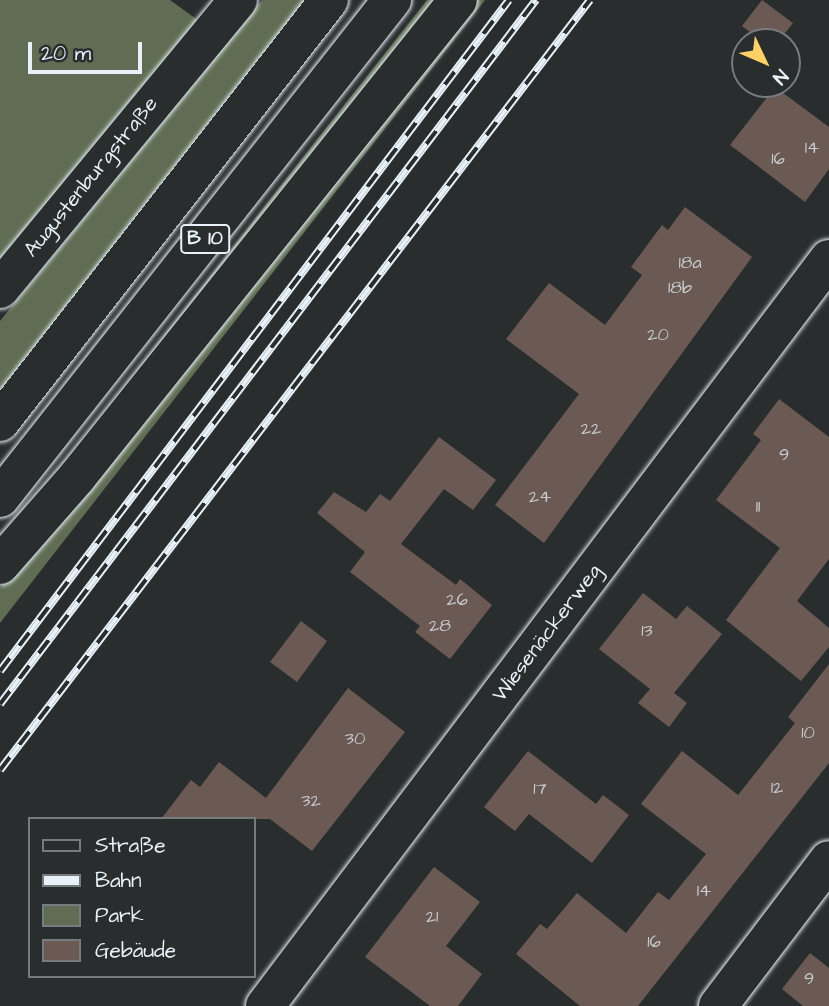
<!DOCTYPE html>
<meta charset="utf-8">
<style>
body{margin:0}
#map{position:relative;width:829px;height:1006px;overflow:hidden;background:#2a2d2e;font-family:"Architects Daughter",sans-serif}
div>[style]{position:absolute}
.green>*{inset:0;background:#606d54}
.building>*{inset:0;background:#6b5a54}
.roads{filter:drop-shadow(0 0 2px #e8f1f8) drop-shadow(0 0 2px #e8f1f8)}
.minor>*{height:38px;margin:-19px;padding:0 19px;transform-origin:19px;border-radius:19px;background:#2a2d2e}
.major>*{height:38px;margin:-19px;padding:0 19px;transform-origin:19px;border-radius:19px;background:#2a2d2e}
.highway>*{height:38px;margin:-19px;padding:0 19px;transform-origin:19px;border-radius:19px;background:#2a2d2e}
.rail>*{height:8px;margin-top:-4px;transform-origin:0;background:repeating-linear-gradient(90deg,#2a2d2e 0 16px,#e8f1f8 0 32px);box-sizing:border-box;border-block:2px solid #e8f1f8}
span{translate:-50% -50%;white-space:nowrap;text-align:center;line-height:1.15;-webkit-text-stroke:5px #2a2d2e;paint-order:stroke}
.number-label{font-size:18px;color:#c9cbcf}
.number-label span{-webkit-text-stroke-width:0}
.shield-label span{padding:2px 5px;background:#2a2d2e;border:2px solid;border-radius:5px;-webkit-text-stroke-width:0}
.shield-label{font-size:19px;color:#e8f1f8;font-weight:700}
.street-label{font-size:21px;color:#e8f1f8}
.legend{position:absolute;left:28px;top:817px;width:228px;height:161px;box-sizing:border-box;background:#2a2d2e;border:2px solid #767b7f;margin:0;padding:9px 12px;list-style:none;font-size:21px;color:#e8f1f8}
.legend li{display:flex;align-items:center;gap:14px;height:35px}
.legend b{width:35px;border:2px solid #767b7f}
.north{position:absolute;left:731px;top:28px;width:70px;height:70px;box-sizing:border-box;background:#2a2d2e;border:2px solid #767b7f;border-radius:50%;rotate:134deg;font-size:19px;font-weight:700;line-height:28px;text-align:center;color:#e8f1f8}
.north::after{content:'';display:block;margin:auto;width:24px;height:32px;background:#ffd166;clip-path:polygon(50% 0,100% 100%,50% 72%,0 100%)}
.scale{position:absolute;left:28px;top:42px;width:114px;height:32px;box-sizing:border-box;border:4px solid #e8f1f8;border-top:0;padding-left:9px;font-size:21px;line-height:24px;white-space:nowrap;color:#e8f1f8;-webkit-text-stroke:5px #2a2d2e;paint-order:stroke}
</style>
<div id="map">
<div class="green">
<i style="clip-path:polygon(0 0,170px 0,199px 21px,0 266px)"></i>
<i style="clip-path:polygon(262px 0,312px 0,0 396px,0 321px)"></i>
<i style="clip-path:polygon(427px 0,436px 0,67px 460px,286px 179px)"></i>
<i style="clip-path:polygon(474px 0,485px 0,0 623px,0 588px)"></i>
</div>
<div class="building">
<i style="clip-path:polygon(762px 0,793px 23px,778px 42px,763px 42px,742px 26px)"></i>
<i style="clip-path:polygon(775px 87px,829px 127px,829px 169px,805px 202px,730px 145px)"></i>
<i style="clip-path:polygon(685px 207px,752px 257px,544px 543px,495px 505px,579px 394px,506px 339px,549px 283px,605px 325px,642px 275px,631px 267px,662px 225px,668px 230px)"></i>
<i style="clip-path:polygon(779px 399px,829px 437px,829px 559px,797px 601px,829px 628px,829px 647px,801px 681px,726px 620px,780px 548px,716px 500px,761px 440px,753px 434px)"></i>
<i style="clip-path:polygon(439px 437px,496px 480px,473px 510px,444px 489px,401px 544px,456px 585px,460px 579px,492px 605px,450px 659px,415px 632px,420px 626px,350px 572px,365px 552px,317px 513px,334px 492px,366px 512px,380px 494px,390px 501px)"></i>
<i style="clip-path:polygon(643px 593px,676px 619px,687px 606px,722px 634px,674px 693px,687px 703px,669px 727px,638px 703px,650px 689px,599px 649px)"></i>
<i style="clip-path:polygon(301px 621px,327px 641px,297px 682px,270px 662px)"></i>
<i style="clip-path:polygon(829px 664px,829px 763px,638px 1006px,580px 1006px,516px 954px,540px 924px,547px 929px,577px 893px,626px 933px,658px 892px,669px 900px,706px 854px,641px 804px,682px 751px,738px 795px,795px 723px,788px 717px)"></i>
<i style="clip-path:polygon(348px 688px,405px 732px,312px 851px,270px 819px,161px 819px,191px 780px,200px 787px,219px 762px,266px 798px)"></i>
<i style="clip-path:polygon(528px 751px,596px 804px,603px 795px,629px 815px,592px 863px,529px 814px,515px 831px,484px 807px)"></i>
<i style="clip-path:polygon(434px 867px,480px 902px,446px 946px,482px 974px,458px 1006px,430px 1006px,365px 957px)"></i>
<i style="clip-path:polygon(810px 953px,829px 968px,829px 1006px,803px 1006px,782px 989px)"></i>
</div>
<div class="roads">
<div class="minor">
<i style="left:0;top:289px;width:374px;rotate:-50.5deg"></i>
<i style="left:265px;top:1006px;width:936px;rotate:-52.95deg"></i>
<i style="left:718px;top:1006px;width:183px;rotate:-52.8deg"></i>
</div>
<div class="major">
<i style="left:0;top:422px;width:535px;rotate:-52.06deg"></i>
<i style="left:0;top:565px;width:117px;rotate:-48.8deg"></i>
<i style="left:77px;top:477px;width:610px;rotate:-51.38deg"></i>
</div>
<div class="highway">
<i style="left:0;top:498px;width:634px;rotate:-51.79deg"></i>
</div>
</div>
<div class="rail">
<i style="left:0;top:671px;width:842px;rotate:-52.82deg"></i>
<i style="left:0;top:704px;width:885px;rotate:-52.72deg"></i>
<i style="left:0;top:770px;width:970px;rotate:-52.54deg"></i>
</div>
<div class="number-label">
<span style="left:812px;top:148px">14</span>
<span style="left:778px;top:159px">16</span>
<span style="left:690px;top:263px">18a</span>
<span style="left:680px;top:288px">18b</span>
<span style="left:658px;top:335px">20</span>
<span style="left:591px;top:429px">22</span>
<span style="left:784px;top:455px">9</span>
<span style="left:540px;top:497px">24</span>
<span style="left:758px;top:507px">11</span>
<span style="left:457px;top:600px">26</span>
<span style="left:440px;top:626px">28</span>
<span style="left:647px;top:631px">13</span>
<span style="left:808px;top:733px">10</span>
<span style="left:355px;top:739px">30</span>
<span style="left:777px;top:788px">12</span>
<span style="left:540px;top:789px">17</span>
<span style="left:311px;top:801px">32</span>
<span style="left:704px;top:891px">14</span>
<span style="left:432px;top:917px">21</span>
<span style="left:654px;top:942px">16</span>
<span style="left:809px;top:979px">9</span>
</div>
<div class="shield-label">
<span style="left:205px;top:239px">B 10</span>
</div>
<div class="street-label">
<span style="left:91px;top:177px;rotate:-51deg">Augustenburgstraße</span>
<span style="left:547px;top:633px;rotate:-53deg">Wiesenäckerweg</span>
</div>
<ul class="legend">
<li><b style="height:9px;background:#2a2d2e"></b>Straße</li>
<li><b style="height:9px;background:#e8f1f8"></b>Bahn</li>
<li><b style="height:19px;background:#606d54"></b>Park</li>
<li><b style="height:19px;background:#6b5a54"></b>Gebäude</li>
</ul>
<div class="north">N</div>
<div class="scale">20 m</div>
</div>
